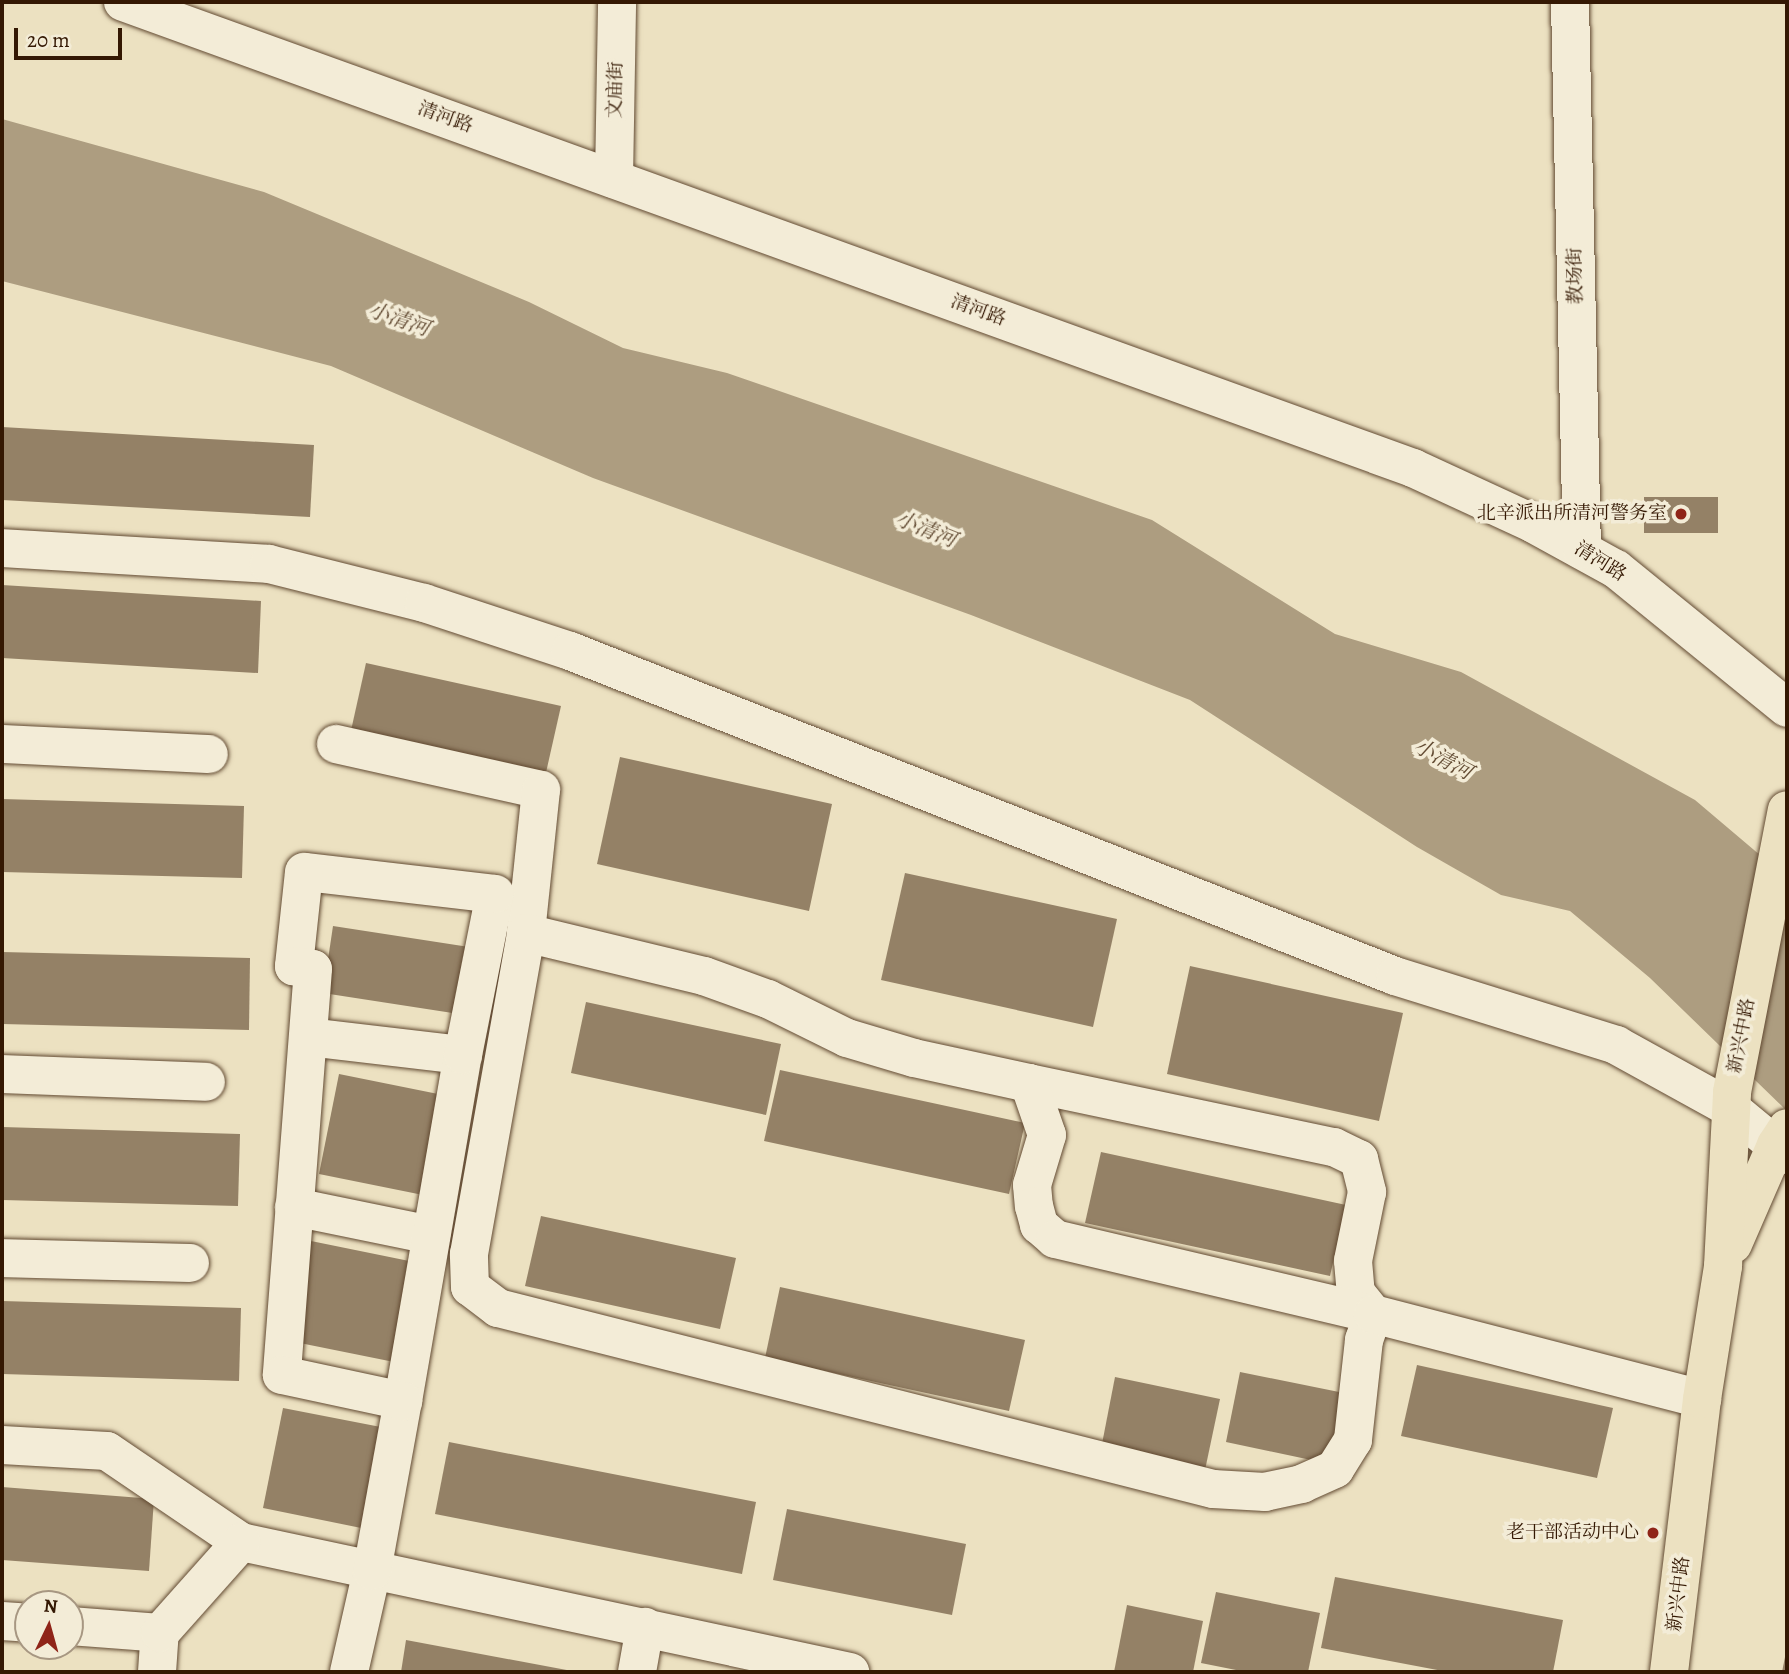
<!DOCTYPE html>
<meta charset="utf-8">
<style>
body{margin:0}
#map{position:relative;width:1789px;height:1674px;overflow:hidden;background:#ece1c1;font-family:Alegreya,"Noto Serif SC",serif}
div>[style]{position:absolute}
.water>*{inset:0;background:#ad9d80}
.building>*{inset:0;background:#948166}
.roads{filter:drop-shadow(0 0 2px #624a32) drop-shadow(0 0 2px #624a32)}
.minor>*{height:38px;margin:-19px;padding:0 19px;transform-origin:19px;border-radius:19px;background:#f3ecd7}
.major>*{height:38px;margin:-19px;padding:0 19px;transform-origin:19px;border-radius:19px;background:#ece1c1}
.dots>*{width:19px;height:19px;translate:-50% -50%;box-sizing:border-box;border:4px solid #f3ecd7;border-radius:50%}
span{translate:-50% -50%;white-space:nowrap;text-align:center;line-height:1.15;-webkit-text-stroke:7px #f3ecd7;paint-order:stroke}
.street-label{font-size:19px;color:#341803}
.poi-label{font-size:19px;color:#341803}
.right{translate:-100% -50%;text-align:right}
.water-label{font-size:21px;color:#644d35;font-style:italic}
.frame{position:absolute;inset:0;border:4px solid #341803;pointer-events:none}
.north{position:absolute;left:14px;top:1590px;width:70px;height:70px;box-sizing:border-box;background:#f3ecd7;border:2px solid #a79782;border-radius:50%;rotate:5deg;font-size:19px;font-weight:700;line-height:28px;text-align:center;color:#341803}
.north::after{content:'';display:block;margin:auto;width:24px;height:32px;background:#8f2418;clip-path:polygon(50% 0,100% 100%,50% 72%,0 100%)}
.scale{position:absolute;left:14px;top:28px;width:108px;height:32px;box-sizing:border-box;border:4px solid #341803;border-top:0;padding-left:9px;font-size:21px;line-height:24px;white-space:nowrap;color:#341803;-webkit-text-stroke:5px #f3ecd7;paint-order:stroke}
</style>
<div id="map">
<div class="water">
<div style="clip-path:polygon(2px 119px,264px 192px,529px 302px,623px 348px,727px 373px,1152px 520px,1335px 634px,1461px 672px,1695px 800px,1787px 878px,1787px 1111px,1650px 978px,1570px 911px,1501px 895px,1417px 847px,1190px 700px,971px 615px,593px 478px,331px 366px,2px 281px)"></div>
</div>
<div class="building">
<div style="clip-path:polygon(2px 427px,314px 445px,310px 517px,2px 500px)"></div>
<div style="clip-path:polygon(1644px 497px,1718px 497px,1718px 533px,1644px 533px)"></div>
<div style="clip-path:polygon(2px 585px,261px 601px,258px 673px,2px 658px)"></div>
<div style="clip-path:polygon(366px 663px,561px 706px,545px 777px,350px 735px)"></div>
<div style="clip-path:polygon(620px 757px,832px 804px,809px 911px,597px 864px)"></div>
<div style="clip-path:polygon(2px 799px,244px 806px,242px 878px,2px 872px)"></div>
<div style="clip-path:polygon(905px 873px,1117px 919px,1093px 1027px,881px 980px)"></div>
<div style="clip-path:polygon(333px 926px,469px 947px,459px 1014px,323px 993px)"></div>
<div style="clip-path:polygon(2px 952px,250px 958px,249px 1030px,2px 1024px)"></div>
<div style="clip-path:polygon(1190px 966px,1403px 1013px,1379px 1121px,1167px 1074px)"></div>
<div style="clip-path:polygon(586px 1002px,781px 1044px,766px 1115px,571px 1073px)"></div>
<div style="clip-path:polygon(780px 1070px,1025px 1123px,1009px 1194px,764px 1141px)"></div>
<div style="clip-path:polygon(339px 1074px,448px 1096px,428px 1196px,319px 1174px)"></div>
<div style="clip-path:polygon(2px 1127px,240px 1134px,238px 1206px,2px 1200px)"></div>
<div style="clip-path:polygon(1101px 1152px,1346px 1205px,1330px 1276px,1085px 1223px)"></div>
<div style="clip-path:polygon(541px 1216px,736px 1258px,720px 1329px,525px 1286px)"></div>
<div style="clip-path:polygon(311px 1241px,419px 1263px,399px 1363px,290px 1341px)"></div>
<div style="clip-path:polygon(780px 1287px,1025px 1340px,1009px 1411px,765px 1358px)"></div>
<div style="clip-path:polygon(2px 1301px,241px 1308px,239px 1381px,2px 1374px)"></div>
<div style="clip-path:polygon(1417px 1365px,1613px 1408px,1597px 1478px,1401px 1436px)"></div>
<div style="clip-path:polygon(1240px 1372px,1344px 1393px,1330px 1464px,1226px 1442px)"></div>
<div style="clip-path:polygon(1115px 1377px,1220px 1399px,1205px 1470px,1101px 1449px)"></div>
<div style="clip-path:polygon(283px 1408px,391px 1429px,371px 1530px,263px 1508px)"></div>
<div style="clip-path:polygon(449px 1442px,756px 1502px,742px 1574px,435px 1514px)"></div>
<div style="clip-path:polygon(2px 1487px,154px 1499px,149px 1571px,2px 1560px)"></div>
<div style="clip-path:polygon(787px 1509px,966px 1544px,952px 1615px,773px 1580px)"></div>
<div style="clip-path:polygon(1335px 1577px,1563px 1620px,1553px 1672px,1448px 1672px,1321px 1648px)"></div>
<div style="clip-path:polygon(1216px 1592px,1320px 1613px,1308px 1672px,1246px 1672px,1201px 1663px)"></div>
<div style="clip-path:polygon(1127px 1605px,1203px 1621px,1193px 1672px,1114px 1672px)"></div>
<div style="clip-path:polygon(406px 1640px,572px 1671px,572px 1672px,401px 1672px)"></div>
<div style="clip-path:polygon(1786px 1652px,1787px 1672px,1782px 1672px)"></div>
</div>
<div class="roads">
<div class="minor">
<div style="left:123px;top:2px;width:1372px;rotate:19.86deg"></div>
<div style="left:1413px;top:468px;width:133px;rotate:24.8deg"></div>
<div style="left:1534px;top:524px;width:94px;rotate:28.8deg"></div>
<div style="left:1616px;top:569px;width:220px;rotate:39.1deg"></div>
<div style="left:1570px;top:2px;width:548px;rotate:88.75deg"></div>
<div style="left:614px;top:179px;width:177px;rotate:-89deg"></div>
<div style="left:2px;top:548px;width:267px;rotate:3.4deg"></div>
<div style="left:269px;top:564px;width:160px;rotate:14.1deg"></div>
<div style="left:424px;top:603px;width:154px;rotate:18.2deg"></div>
<div style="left:570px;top:651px;width:887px;rotate:21.5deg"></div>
<div style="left:1395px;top:976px;width:232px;rotate:17.3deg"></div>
<div style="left:1616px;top:1045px;width:130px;rotate:28.9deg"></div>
<div style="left:1730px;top:1108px;width:74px;rotate:39.5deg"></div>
<div style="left:2px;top:744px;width:207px;rotate:2.8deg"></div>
<div style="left:336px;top:744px;width:210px;rotate:12.6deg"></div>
<div style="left:541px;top:790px;width:144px;rotate:96deg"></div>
<div style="left:309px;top:1037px;width:155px;rotate:6.7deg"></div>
<div style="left:2px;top:1074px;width:204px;rotate:2.2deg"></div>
<div style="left:1029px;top:1083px;width:312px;rotate:11.9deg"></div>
<div style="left:1334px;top:1147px;width:28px;rotate:26deg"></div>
<div style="left:1359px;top:1159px;width:34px;rotate:76deg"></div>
<div style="left:1367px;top:1192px;width:70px;rotate:101.5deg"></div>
<div style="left:1353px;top:1261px;width:32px;rotate:85deg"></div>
<div style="left:1356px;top:1293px;width:27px;rotate:51deg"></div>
<div style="left:1373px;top:1314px;width:28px;rotate:109deg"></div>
<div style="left:1364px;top:1340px;width:101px;rotate:96.3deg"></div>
<div style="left:1353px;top:1440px;width:34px;rotate:122deg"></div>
<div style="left:1335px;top:1469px;width:36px;rotate:156deg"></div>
<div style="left:1302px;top:1484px;width:38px;rotate:168deg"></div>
<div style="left:1265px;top:1492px;width:52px;rotate:-176.7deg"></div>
<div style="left:1213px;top:1489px;width:738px;rotate:-165.79deg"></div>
<div style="left:498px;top:1308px;width:35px;rotate:-143deg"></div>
<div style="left:470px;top:1287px;width:33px;rotate:-92deg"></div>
<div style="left:469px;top:1254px;width:326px;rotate:-79.9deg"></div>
<div style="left:526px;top:933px;width:183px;rotate:13.6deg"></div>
<div style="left:704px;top:976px;width:68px;rotate:19.8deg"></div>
<div style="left:768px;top:999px;width:88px;rotate:26.3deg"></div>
<div style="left:847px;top:1038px;width:70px;rotate:16.6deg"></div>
<div style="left:914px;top:1058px;width:118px;rotate:12.3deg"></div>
<div style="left:1029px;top:1083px;width:55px;rotate:70.9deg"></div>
<div style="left:1047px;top:1135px;width:52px;rotate:106.7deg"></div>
<div style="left:1032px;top:1185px;width:21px;rotate:85deg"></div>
<div style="left:1034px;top:1206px;width:20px;rotate:75deg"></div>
<div style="left:1039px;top:1225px;width:21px;rotate:41deg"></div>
<div style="left:1055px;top:1239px;width:327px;rotate:13.3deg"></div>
<div style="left:1373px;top:1314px;width:340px;rotate:14.5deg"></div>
<div style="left:294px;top:1207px;width:140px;rotate:11.6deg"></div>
<div style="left:2px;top:1258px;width:188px;rotate:1.5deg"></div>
<div style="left:2px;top:1445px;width:105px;rotate:3.3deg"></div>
<div style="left:107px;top:1451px;width:162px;rotate:34.2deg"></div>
<div style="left:241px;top:1542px;width:623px;rotate:12.05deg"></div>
<div style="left:2px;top:1621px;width:26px;rotate:4deg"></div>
<div style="left:70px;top:1626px;width:90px;rotate:4.4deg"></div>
<div style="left:157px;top:1672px;width:39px;rotate:-86deg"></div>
<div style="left:160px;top:1633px;width:122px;rotate:-48.3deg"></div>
<div style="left:349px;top:1672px;width:104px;rotate:-77.2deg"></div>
<div style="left:372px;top:1571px;width:173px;rotate:-79.7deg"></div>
<div style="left:403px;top:1401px;width:351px;rotate:-80.2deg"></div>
<div style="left:463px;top:1055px;width:164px;rotate:-78.8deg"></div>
<div style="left:495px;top:894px;width:192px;rotate:-173.4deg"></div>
<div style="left:304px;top:872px;width:95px;rotate:96.1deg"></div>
<div style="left:294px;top:966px;width:19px;rotate:9deg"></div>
<div style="left:313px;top:969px;width:407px;rotate:94.4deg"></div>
<div style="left:282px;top:1375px;width:124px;rotate:12.1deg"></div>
<div style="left:637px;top:1672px;width:46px;rotate:-79.9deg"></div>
</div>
<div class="major">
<div style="left:1733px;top:1244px;width:108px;rotate:-66.5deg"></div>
<div style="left:1776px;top:1145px;width:20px;rotate:-57deg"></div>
<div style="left:1669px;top:1672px;width:275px;rotate:-83.1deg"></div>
<div style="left:1702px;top:1399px;width:135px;rotate:-81deg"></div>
<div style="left:1723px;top:1266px;width:174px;rotate:-87deg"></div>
<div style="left:1732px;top:1092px;width:287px;rotate:-79deg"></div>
</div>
</div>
<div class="dots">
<div style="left:1681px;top:514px;background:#8f2418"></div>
<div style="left:1653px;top:1533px;background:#8f2418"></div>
</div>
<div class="street-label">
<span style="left:616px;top:90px;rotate:-88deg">文庙街</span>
<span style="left:445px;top:118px;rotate:20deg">清河路</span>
<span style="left:1576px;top:276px;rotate:-91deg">教场街</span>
<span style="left:978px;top:311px;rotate:20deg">清河路</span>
<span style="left:1600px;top:562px;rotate:32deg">清河路</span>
<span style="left:1742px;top:1036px;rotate:-79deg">新兴中路</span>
<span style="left:1679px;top:1594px;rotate:-83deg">新兴中路</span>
</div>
<div class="poi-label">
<span class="right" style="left:1667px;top:514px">北辛派出所清河警务室</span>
<span class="right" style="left:1639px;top:1533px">老干部活动中心</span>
</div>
<div class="water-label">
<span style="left:399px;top:319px;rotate:19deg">小清河</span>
<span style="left:926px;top:529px;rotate:22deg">小清河</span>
<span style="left:1443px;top:759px;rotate:28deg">小清河</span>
</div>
<div class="frame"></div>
<div class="north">N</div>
<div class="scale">20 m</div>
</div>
